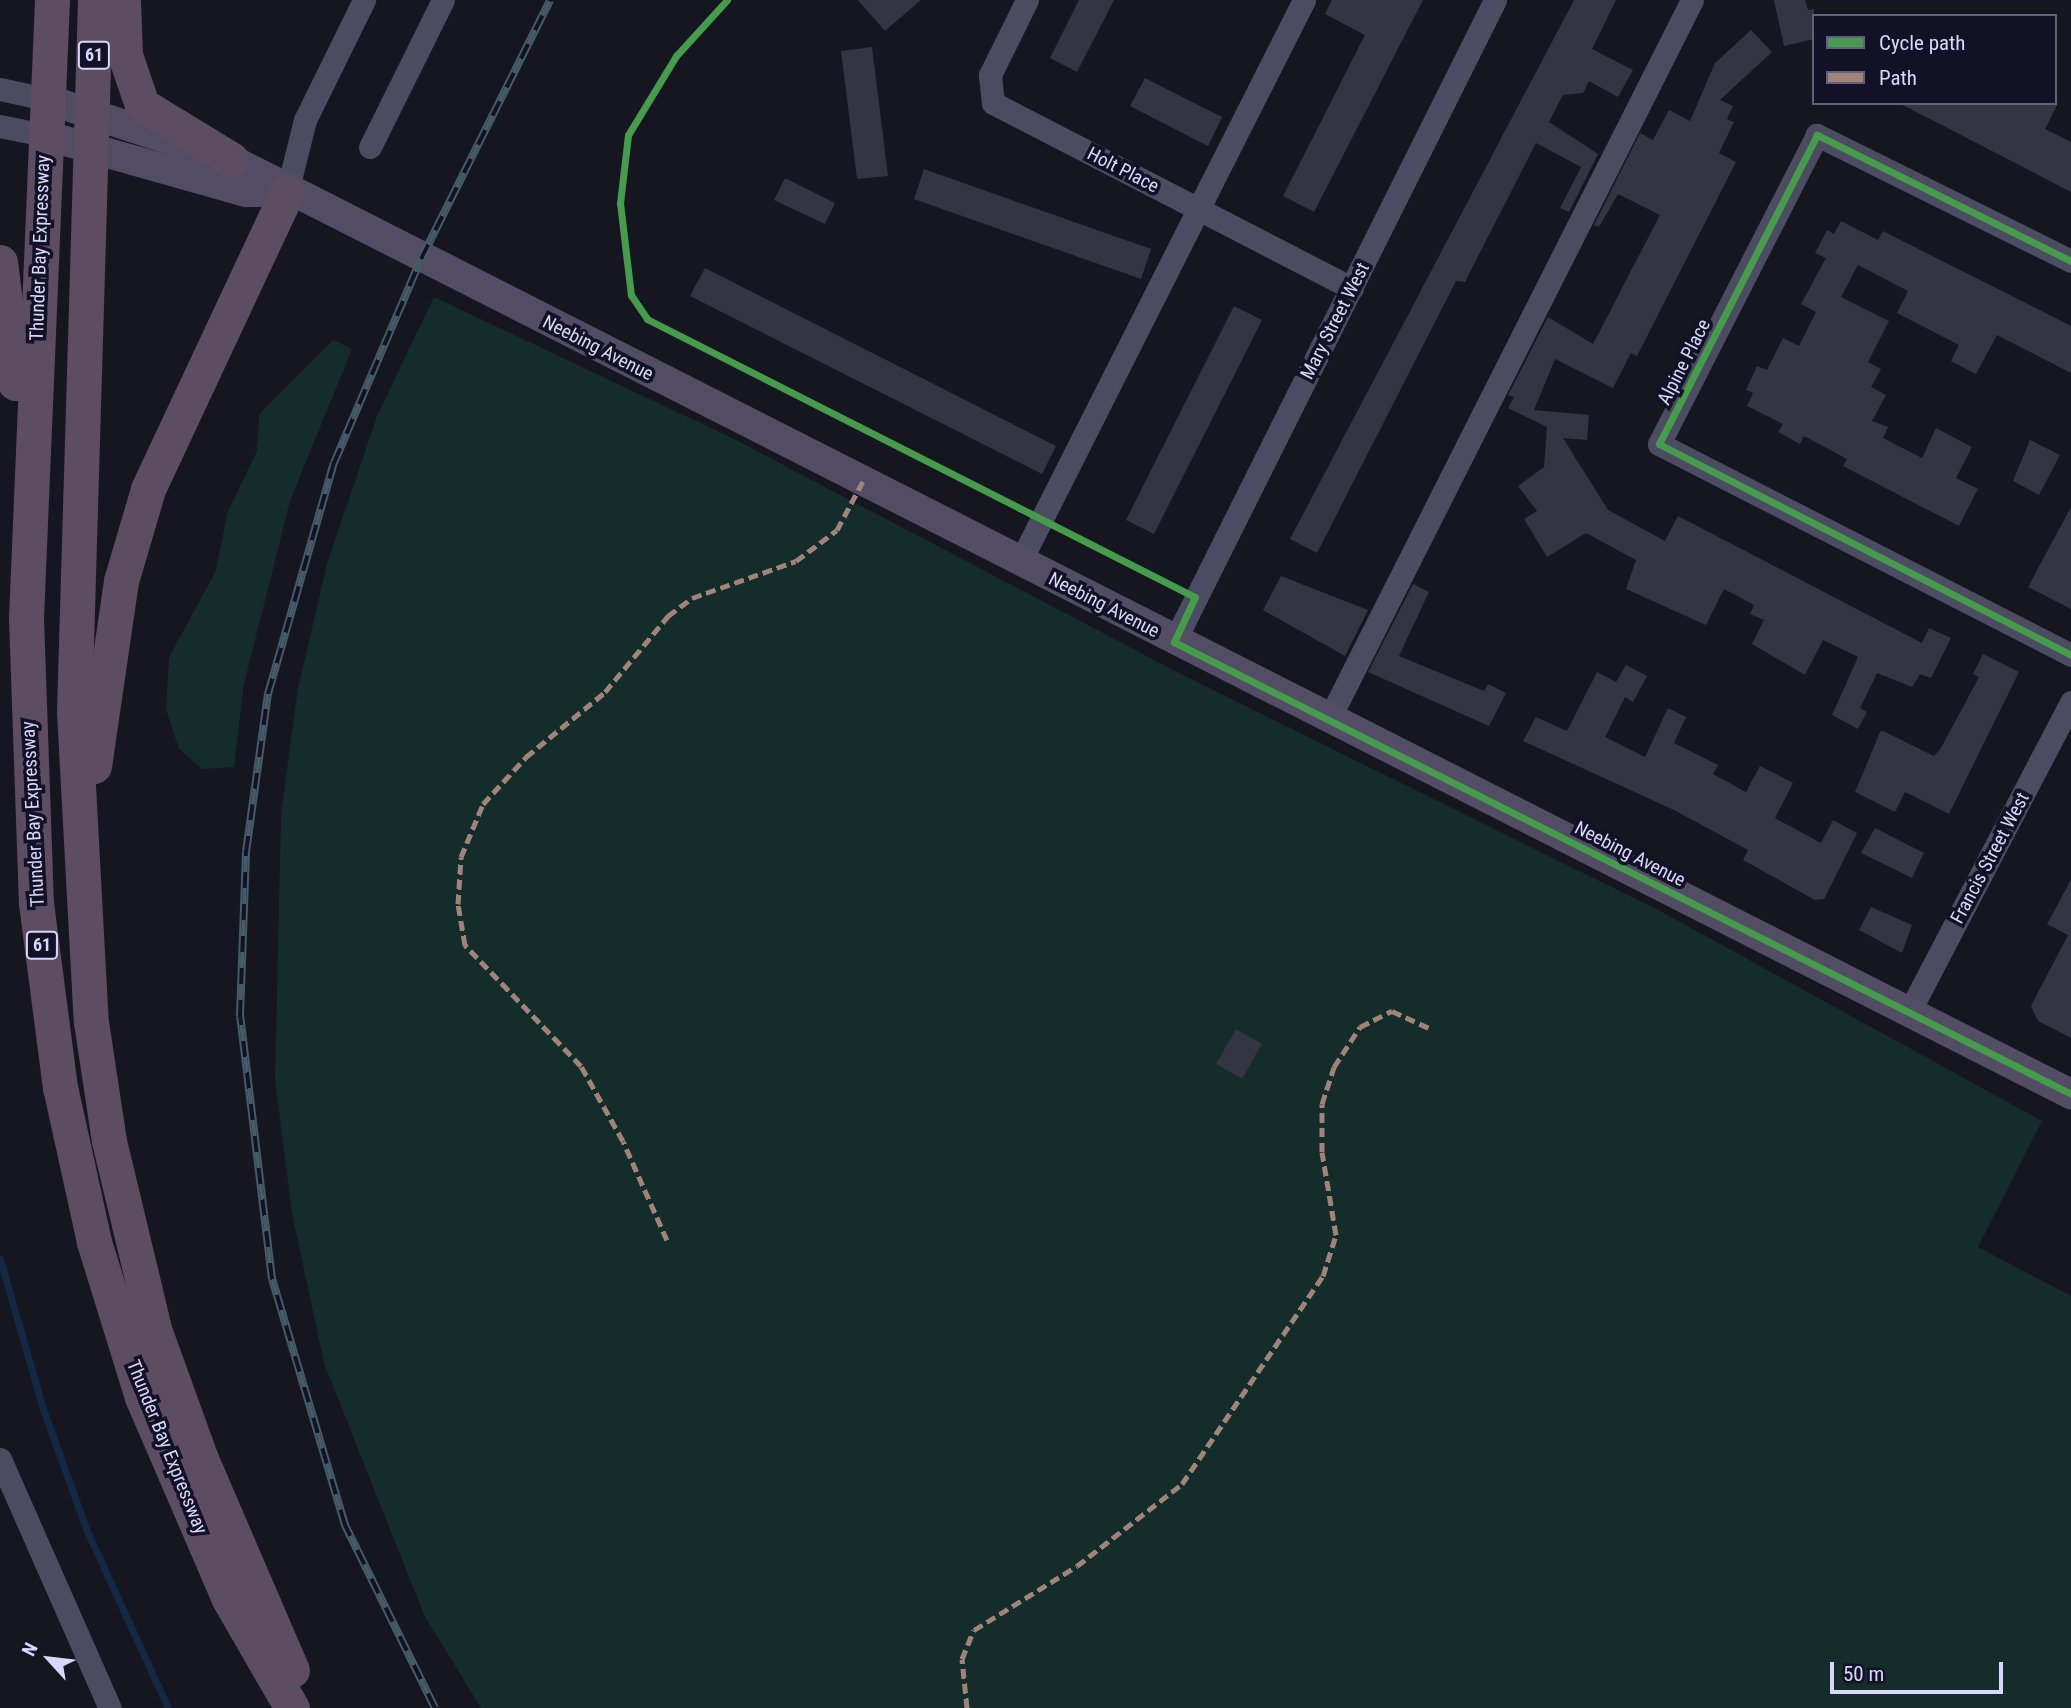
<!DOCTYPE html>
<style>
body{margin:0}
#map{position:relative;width:2071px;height:1708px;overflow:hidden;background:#161620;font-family:"Roboto Condensed",sans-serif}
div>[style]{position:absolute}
.green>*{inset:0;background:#142c2a}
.stream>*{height:7px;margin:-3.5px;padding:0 3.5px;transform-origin:3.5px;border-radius:3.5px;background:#122844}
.building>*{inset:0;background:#343442}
.minor>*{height:23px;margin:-11.5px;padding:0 11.5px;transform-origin:11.5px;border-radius:11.5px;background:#4b4c61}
.major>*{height:30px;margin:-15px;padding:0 15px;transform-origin:15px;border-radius:15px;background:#524d65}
.highway>*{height:35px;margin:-17.5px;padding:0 17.5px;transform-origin:17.5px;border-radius:17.5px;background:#5c4d62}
.rail>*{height:8px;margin-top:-4px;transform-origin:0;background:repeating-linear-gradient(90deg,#131125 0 16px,#455b67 0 32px);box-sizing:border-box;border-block:2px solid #455b67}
.quiet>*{height:5px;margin-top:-2.5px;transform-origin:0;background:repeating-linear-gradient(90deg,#a18479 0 10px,transparent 0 15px)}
.cycleway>*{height:7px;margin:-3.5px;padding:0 3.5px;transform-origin:3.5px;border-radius:3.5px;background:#469c4c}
span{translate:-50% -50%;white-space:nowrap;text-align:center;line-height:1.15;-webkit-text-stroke:7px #131125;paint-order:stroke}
.shield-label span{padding:2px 5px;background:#131125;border:2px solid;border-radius:5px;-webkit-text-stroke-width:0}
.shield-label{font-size:18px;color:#d9d8fc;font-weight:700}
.street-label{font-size:19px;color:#d9d8fc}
.legend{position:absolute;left:1812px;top:14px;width:245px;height:91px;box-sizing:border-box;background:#131125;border:2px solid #62617b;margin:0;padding:9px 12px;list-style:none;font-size:21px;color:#d9d8fc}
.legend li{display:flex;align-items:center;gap:14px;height:35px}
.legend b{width:35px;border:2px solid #62617b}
.north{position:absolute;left:14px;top:1624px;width:70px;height:70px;-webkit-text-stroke:5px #131125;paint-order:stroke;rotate:297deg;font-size:19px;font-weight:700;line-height:28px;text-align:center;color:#d9d8fc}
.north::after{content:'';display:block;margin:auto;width:24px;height:32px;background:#d9d8fc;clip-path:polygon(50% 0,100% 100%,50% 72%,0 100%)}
.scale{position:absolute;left:1830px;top:1662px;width:173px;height:32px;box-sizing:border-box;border:4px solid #d9d8fc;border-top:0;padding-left:9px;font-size:21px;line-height:24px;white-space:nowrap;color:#d9d8fc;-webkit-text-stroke:5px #131125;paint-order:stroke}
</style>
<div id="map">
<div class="green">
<div style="clip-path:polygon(434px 297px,734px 439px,1179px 673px,1662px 912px,2042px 1121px,1978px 1247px,2071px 1296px,2071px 1708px,481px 1708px,424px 1615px,324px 1363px,292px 1213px,275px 1081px,281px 814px,298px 688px,327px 564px,377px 416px)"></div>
<div style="clip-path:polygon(333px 340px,352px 349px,290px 501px,244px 684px,234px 767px,202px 769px,179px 749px,166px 709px,169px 657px,216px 571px,227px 514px,257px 451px,259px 414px)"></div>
</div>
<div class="stream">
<div style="left:0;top:1259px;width:156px;rotate:74deg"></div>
<div style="left:43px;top:1409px;width:130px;rotate:70.2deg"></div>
<div style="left:87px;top:1531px;width:195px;rotate:65.4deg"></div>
</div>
<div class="building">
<div style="clip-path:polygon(858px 0,921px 0,885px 31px)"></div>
<div style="clip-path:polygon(1079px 0,1114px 0,1077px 72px,1050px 58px)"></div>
<div style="clip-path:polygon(1332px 0,1423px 0,1314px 212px,1283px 196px,1365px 35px,1325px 14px)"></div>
<div style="clip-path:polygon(1574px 0,1616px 0,1592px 49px,1633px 70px,1618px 97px,1589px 81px,1583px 93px,1563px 95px,1549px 122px,1598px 154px,1569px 212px,1560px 208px,1581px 167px,1536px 143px,1465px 282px,1456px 281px,1317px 553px,1290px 539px)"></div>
<div style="clip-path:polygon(1774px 0,1805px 0,1808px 10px,1814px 9px,1814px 39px,1784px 46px)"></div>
<div style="clip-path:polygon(1751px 30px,1772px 52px,1720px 100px,1733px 106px,1727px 119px,1734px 122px,1719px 153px,1736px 162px,1637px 356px,1631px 353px,1613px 388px,1555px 359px,1534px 410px,1589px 415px,1587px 440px,1563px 438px,1608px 510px,1665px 541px,1678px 516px,1922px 643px,1929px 628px,1951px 638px,1931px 678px,1920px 674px,1912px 687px,1877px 673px,1860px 708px,1867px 712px,1858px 729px,1832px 715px,1858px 657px,1823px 640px,1805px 675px,1752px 644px,1764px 620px,1750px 614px,1754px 605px,1724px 589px,1706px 625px,1626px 589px,1636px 560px,1586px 533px,1547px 557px,1524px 519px,1537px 511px,1518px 486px,1544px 467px,1547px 427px,1508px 408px,1514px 397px,1508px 395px,1548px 317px,1593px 344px,1660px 215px,1618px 194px,1599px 227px,1594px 225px,1640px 133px,1653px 140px,1669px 110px,1690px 121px,1715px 63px)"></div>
<div style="clip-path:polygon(872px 47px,888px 176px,857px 179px,841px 51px)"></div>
<div style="clip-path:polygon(1145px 78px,1222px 117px,1208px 146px,1130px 106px)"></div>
<div style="clip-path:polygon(1899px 103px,2058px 103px,2045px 129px,2071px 142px,2071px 192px)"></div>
<div style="clip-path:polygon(924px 169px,1151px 249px,1141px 279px,914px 199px)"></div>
<div style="clip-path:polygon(785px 178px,835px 203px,825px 224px,774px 200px)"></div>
<div style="clip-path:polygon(1841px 221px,1878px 240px,1883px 231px,2071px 326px,2071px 373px,1997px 335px,1976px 374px,1951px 361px,1959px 345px,1897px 313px,1908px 291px,1858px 265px,1841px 297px,1889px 321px,1868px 362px,1881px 369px,1871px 387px,1886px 395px,1872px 421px,1888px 427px,1883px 438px,1922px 458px,1936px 428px,1972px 447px,1956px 478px,1978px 489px,1959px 526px,1843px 466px,1847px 459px,1804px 436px,1800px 444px,1778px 432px,1783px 424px,1747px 406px,1753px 393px,1746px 390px,1757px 366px,1767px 370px,1783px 338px,1799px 346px,1816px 312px,1801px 304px,1826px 258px,1815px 253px,1827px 230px,1834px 234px)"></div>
<div style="clip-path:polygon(705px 268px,1056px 446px,1042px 474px,690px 296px)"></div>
<div style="clip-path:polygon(1234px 306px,1262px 320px,1154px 534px,1126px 520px)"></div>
<div style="clip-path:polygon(2030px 440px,2060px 455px,2039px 495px,2013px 481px)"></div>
<div style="clip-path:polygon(2071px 507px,2071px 609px,2028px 587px)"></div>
<div style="clip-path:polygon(1281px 576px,1368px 610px,1345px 656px,1263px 610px)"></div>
<div style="clip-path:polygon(1413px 584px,1429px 592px,1399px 656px,1484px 691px,1488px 684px,1506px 693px,1489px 726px,1368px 672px)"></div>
<div style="clip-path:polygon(1983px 654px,2019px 672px,1949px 814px,1905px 792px,1895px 812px,1855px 792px,1881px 730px,1934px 756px,1941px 748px,1979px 677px,1973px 674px)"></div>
<div style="clip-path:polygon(1626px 665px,1647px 676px,1633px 702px,1625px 697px,1605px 737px,1645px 757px,1668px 708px,1686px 717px,1674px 743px,1718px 765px,1713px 774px,1746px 792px,1760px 766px,1793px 783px,1775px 818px,1821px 843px,1833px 820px,1857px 833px,1824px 899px,1815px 900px,1743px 860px,1748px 850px,1674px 810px,1523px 741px,1536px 717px,1567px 731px,1597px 672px,1616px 682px)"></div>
<div style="clip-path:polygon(1875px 828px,1924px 853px,1912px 878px,1861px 853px)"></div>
<div style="clip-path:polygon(2071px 880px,2071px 1038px,2038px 1021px,2031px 1006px,2068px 935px,2047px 924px)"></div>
<div style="clip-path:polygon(1871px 907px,1912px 925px,1902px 953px,1859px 930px)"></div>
<div style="clip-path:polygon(1236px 1029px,1262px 1044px,1242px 1079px,1216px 1064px)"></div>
</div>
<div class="minor">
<div style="left:1027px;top:0;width:84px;rotate:116.3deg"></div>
<div style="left:990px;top:75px;width:28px;rotate:84deg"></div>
<div style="left:993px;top:103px;width:404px;rotate:27.3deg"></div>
<div style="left:0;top:89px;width:47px;rotate:12.3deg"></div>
<div style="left:0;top:126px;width:45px;rotate:11.6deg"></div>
<div style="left:370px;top:147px;width:164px;rotate:-63.6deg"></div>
<div style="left:287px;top:192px;width:74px;rotate:-76deg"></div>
<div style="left:305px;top:120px;width:134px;rotate:-63.8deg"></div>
<div style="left:2071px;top:261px;width:284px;rotate:-153.6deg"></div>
<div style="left:1817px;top:135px;width:347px;rotate:117.1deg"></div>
<div style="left:1659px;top:444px;width:463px;rotate:27.1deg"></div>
<div style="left:1020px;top:562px;width:630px;rotate:-63.19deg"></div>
<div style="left:1174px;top:642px;width:718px;rotate:-63.43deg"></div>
<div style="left:1329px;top:719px;width:805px;rotate:-63.21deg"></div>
<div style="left:1908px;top:1014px;width:352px;rotate:-62.4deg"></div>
<div style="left:0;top:1459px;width:272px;rotate:66.2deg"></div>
</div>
<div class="major">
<div style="left:46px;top:99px;width:196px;rotate:18.2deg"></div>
<div style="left:232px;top:160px;width:2063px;rotate:26.93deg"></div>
<div style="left:44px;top:135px;width:210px;rotate:15.8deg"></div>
<div style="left:246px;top:192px;width:40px"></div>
</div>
<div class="highway">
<div style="left:52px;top:0;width:619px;rotate:92.41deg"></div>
<div style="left:26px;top:618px;width:285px;rotate:88deg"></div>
<div style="left:36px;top:903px;width:186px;rotate:82.6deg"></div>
<div style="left:60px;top:1087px;width:159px;rotate:77.6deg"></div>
<div style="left:94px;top:1242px;width:162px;rotate:72.8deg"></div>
<div style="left:142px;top:1397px;width:220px;rotate:66.7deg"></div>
<div style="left:229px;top:1599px;width:126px;rotate:60deg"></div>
<div style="left:95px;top:0;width:712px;rotate:91.69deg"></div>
<div style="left:74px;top:712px;width:310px;rotate:86.9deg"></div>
<div style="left:91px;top:1022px;width:120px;rotate:81.4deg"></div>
<div style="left:109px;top:1141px;width:196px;rotate:76.5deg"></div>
<div style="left:155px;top:1332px;width:135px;rotate:70.1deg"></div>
<div style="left:201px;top:1459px;width:230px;rotate:66.7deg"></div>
<div style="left:123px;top:0;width:55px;rotate:87.9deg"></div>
<div style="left:125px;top:55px;width:53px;rotate:71.2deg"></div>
<div style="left:142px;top:105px;width:105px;rotate:31.4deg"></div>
<div style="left:0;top:262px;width:122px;rotate:82.9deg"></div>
<div style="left:94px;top:766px;width:187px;rotate:-81.7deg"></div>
<div style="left:121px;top:581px;width:96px;rotate:-73.6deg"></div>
<div style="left:148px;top:489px;width:328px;rotate:-64.9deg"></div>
</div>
<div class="rail">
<div style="left:435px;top:1708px;width:204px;rotate:-116.2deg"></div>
<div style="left:345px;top:1525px;width:257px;rotate:-106.5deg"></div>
<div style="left:272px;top:1279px;width:265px;rotate:-96.9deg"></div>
<div style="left:240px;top:1016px;width:164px;rotate:-87.9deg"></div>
<div style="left:246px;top:852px;width:160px;rotate:-82.1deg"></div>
<div style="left:268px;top:694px;width:240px;rotate:-74.1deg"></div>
<div style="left:334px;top:463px;width:222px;rotate:-66.9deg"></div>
<div style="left:421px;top:259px;width:289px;rotate:-63.5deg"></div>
</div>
<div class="quiet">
<div style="left:667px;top:1240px;width:108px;rotate:-114deg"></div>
<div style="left:623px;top:1141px;width:86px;rotate:-119.2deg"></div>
<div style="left:581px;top:1066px;width:168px;rotate:-133.8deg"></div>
<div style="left:465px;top:945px;width:42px;rotate:-99.7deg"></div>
<div style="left:458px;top:904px;width:47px;rotate:-86.3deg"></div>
<div style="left:461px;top:857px;width:57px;rotate:-67.5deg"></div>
<div style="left:483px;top:804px;width:64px;rotate:-47.5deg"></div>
<div style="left:526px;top:757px;width:102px;rotate:-39.4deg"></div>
<div style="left:605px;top:692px;width:99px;rotate:-50.3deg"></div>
<div style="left:668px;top:616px;width:30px;rotate:-37deg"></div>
<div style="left:692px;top:598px;width:110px;rotate:-19.6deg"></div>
<div style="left:796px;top:561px;width:51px;rotate:-37.1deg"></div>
<div style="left:837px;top:530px;width:55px;rotate:-62deg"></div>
<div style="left:967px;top:1708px;width:49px;rotate:-95.8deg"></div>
<div style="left:962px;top:1659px;width:31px;rotate:-68deg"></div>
<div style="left:974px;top:1630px;width:121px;rotate:-31.9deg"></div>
<div style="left:1077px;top:1566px;width:133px;rotate:-38deg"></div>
<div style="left:1182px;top:1484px;width:251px;rotate:-55.9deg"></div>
<div style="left:1323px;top:1276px;width:43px;rotate:-72.4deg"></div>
<div style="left:1336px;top:1235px;width:84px;rotate:-99.6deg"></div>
<div style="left:1322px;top:1152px;width:48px;rotate:-90deg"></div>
<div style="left:1322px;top:1104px;width:39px;rotate:-72deg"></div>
<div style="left:1334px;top:1067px;width:48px;rotate:-57deg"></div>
<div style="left:1360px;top:1027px;width:36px;rotate:-27deg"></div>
<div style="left:1392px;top:1011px;width:41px;rotate:24.7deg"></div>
</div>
<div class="cycleway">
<div style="left:727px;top:0;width:76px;rotate:132.3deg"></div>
<div style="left:676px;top:56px;width:92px;rotate:121.3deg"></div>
<div style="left:628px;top:135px;width:68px;rotate:96.7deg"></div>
<div style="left:620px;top:203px;width:93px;rotate:83.2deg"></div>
<div style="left:631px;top:295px;width:29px;rotate:56deg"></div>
<div style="left:647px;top:319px;width:614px;rotate:26.9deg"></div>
<div style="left:1195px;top:597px;width:50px;rotate:115deg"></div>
<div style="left:1174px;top:642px;width:1004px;rotate:26.74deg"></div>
<div style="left:2071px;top:261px;width:284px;rotate:-153.6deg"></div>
<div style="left:1817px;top:135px;width:347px;rotate:117.1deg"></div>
<div style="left:1659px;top:444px;width:463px;rotate:27.1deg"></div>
</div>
<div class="shield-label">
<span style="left:94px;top:55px">61</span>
<span style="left:42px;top:945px">61</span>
</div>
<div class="street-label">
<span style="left:1123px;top:170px;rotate:27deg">Holt Place</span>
<span style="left:40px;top:248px;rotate:-88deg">Thunder Bay Expressway</span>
<span style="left:1335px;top:321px;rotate:-63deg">Mary Street West</span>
<span style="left:598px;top:348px;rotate:27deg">Neebing Avenue</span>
<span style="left:1684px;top:362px;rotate:-63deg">Alpine Place</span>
<span style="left:1104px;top:605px;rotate:27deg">Neebing Avenue</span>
<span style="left:33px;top:814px;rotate:-93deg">Thunder Bay Expressway</span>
<span style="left:1630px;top:854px;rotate:27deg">Neebing Avenue</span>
<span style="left:1990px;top:858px;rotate:-62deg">Francis Street West</span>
<span style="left:167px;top:1447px;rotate:68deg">Thunder Bay Expressway</span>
</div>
<ul class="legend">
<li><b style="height:9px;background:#469c4c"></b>Cycle path</li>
<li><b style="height:9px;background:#a18479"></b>Path</li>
</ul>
<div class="north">N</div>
<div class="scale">50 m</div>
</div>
